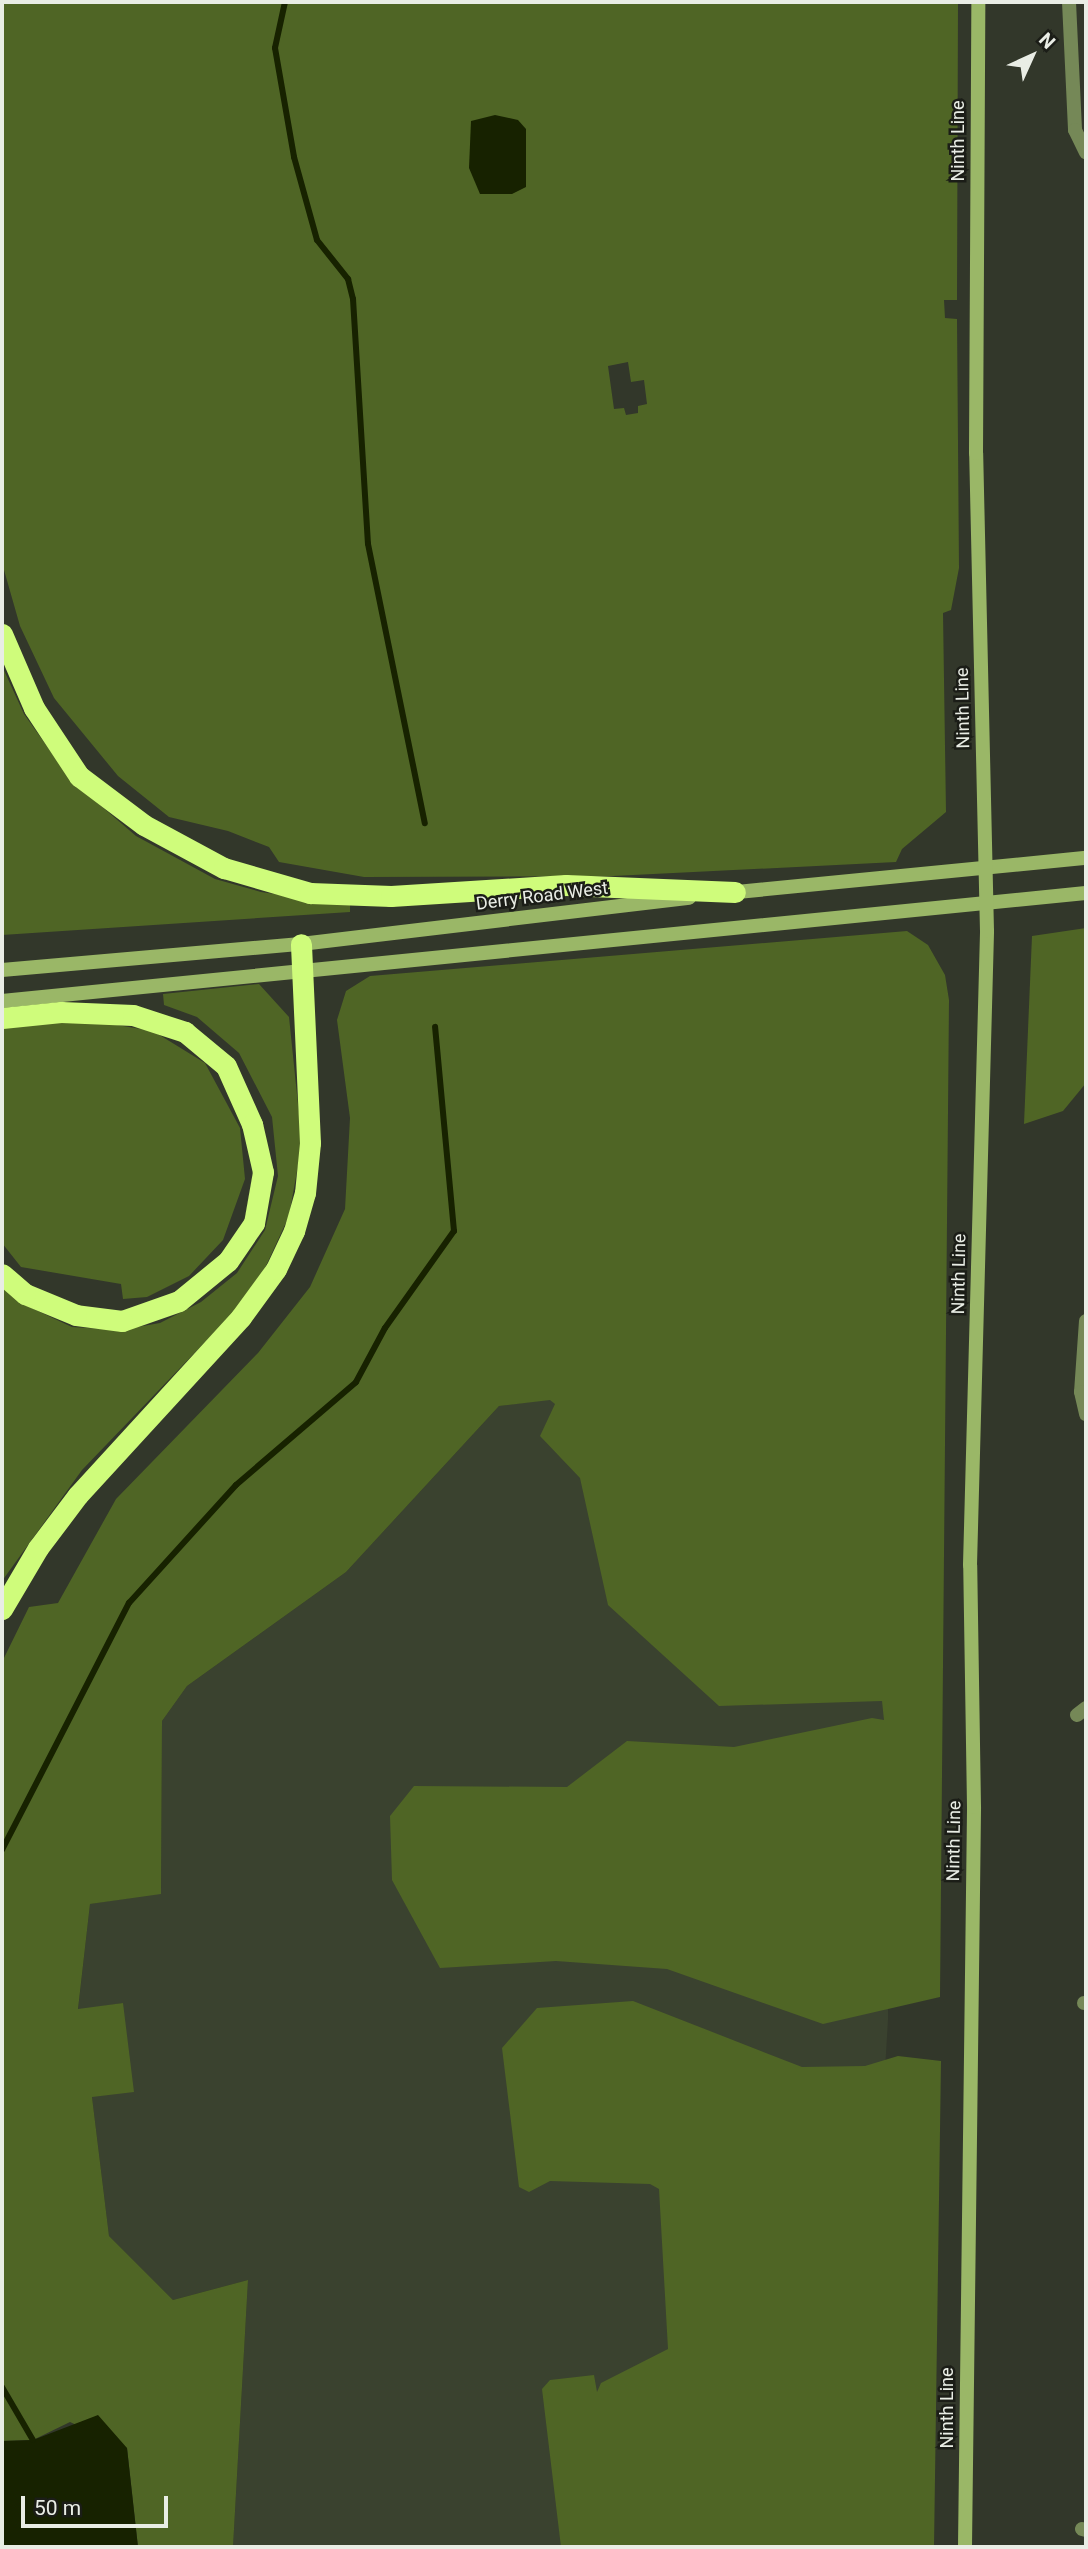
<!DOCTYPE html>
<style>
body{margin:0}
#map{position:relative;width:1088px;height:2549px;overflow:hidden;background:#32372a;font-family:Roboto,sans-serif}
div>[style]{position:absolute}
.built>*{inset:0;background:#3a422f}
.green>*{inset:0;background:#4f6525}
.water>*{inset:0;background:#172200}
.stream>*{height:6px;margin:-3px;padding:0 3px;transform-origin:3px;border-radius:3px;background:#172200}
.street>*{height:14px;margin:-7px;padding:0 7px;transform-origin:7px;border-radius:7px;background:#758857}
.secondary>*{height:14px;margin:-7px;padding:0 7px;transform-origin:7px;border-radius:7px;background:#9ab767}
.highway>*{height:21px;margin:-10.5px;padding:0 10.5px;transform-origin:10.5px;border-radius:10.5px;background:#cffc7b}
span{translate:-50% -50%;white-space:nowrap;text-align:center;line-height:1.15;-webkit-text-stroke:5px #1b1d17;paint-order:stroke}
.street-label{font-size:18px;color:#e9ede5}
.frame{position:absolute;inset:0;border:4px solid #e9ede5;pointer-events:none}
.north{position:absolute;left:997px;top:21px;width:70px;height:70px;-webkit-text-stroke:5px #1b1d17;paint-order:stroke;rotate:45deg;font-size:19px;font-weight:700;line-height:28px;text-align:center;color:#e9ede5}
.north::after{content:'';display:block;margin:auto;width:24px;height:32px;background:#e9ede5;clip-path:polygon(50% 0,100% 100%,50% 72%,0 100%)}
.scale{position:absolute;left:21px;top:2496px;width:147px;height:32px;box-sizing:border-box;border:4px solid #e9ede5;border-top:0;padding-left:9px;font-size:21px;line-height:24px;white-space:nowrap;color:#e9ede5;-webkit-text-stroke:5px #1b1d17;paint-order:stroke}
</style>
<div id="map">
<div class="built">
<div style="clip-path:polygon(892px 1354px,888px 2020px,874px 2254px,879px 2547px,233px 2547px,248px 2280px,173px 2300px,109px 2236px,92px 2097px,123px 2003px,78px 2010px,90px 1904px,161px 1893px,162px 1721px,187px 1686px,346px 1572px,499px 1406px)"></div>
</div>
<div class="green">
<div style="clip-path:polygon(evenodd,2px 2px,958px 2px,957px 300px,944px 300px,945px 318px,957px 319px,959px 568px,951px 610px,943px 613px,946px 812px,902px 849px,896px 862px,613px 876px,364px 877px,279px 862px,269px 847px,228px 831px,169px 817px,118px 776px,54px 698px,20px 626px,2px 563px,2px 2px,628px 362px,631px 382px,644px 380px,647px 404px,638px 406px,638px 413px,626px 415px,624px 408px,614px 409px,608px 366px,628px 362px)"></div>
<div style="clip-path:polygon(2px 666px,24px 714px,71px 780px,136px 836px,215px 879px,261px 892px,350px 905px,350px 912px,2px 935px)"></div>
<div style="clip-path:polygon(1086px 928px,1086px 1083px,1063px 1111px,1024px 1124px,1032px 936px)"></div>
<div style="clip-path:polygon(907px 931px,928px 945px,945px 975px,949px 1000px,940px 1997px,823px 2024px,667px 1969px,556px 1961px,440px 1968px,392px 1880px,390px 1816px,414px 1786px,567px 1787px,627px 1741px,734px 1747px,872px 1718px,884px 1720px,882px 1701px,719px 1706px,608px 1605px,580px 1478px,540px 1436px,555px 1404px,550px 1400px,499px 1406px,346px 1572px,187px 1686px,162px 1721px,161px 1894px,90px 1904px,78px 2009px,123px 2003px,134px 2092px,92px 2097px,109px 2236px,173px 2300px,248px 2280px,233px 2547px,138px 2547px,127px 2448px,70px 2422px,33px 2440px,2px 2441px,2px 1662px,29px 1607px,58px 1603px,116px 1499px,258px 1353px,310px 1287px,345px 1209px,350px 1118px,337px 1020px,346px 991px,370px 976px)"></div>
<div style="clip-path:polygon(259px 984px,289px 1017px,302px 1143px,289px 1216px,265px 1268px,232px 1314px,82px 1470px,2px 1581px,2px 1286px,23px 1304px,72px 1327px,120px 1330px,160px 1323px,201px 1302px,237px 1273px,265px 1230px,278px 1176px,272px 1117px,239px 1053px,197px 1017px,164px 1005px,163px 994px)"></div>
<div style="clip-path:polygon(75px 1018px,153px 1031px,205px 1063px,240px 1128px,245px 1179px,223px 1240px,189px 1276px,147px 1297px,123px 1299px,121px 1284px,21px 1267px,2px 1243px,2px 1023px)"></div>
<div style="clip-path:polygon(633px 2001px,802px 2067px,865px 2066px,898px 2056px,941px 2061px,934px 2547px,561px 2547px,542px 2389px,550px 2380px,594px 2375px,597px 2392px,601px 2383px,668px 2349px,659px 2189px,650px 2184px,550px 2181px,529px 2192px,519px 2187px,502px 2048px,537px 2008px)"></div>
</div>
<div class="water">
<div style="clip-path:polygon(495px 115px,518px 120px,526px 129px,526px 187px,512px 194px,480px 194px,469px 168px,471px 121px)"></div>
<div style="clip-path:polygon(98px 2415px,127px 2448px,138px 2547px,2px 2547px,2px 2441px,33px 2440px)"></div>
</div>
<div class="stream">
<div style="left:285px;top:2px;width:47px;rotate:102.3deg"></div>
<div style="left:275px;top:48px;width:111px;rotate:80.1deg"></div>
<div style="left:294px;top:157px;width:86px;rotate:74.5deg"></div>
<div style="left:317px;top:240px;width:50px;rotate:51.5deg"></div>
<div style="left:348px;top:279px;width:21px;rotate:76deg"></div>
<div style="left:353px;top:299px;width:245px;rotate:86.5deg"></div>
<div style="left:368px;top:544px;width:285px;rotate:78.5deg"></div>
<div style="left:2px;top:1850px;width:278px;rotate:-62.8deg"></div>
<div style="left:129px;top:1603px;width:159px;rotate:-47.8deg"></div>
<div style="left:236px;top:1485px;width:158px;rotate:-40.6deg"></div>
<div style="left:356px;top:1382px;width:61px;rotate:-61.8deg"></div>
<div style="left:385px;top:1328px;width:119px;rotate:-54.6deg"></div>
<div style="left:454px;top:1231px;width:205px;rotate:-95.3deg"></div>
<div style="left:2px;top:2387px;width:61px;rotate:59.7deg"></div>
</div>
<div class="street">
<div style="left:1069px;top:2px;width:128px;rotate:87.3deg"></div>
<div style="left:1075px;top:130px;width:25px;rotate:64deg"></div>
<div style="left:1086px;top:1321px;width:71px;rotate:94deg"></div>
<div style="left:1081px;top:1392px;width:23px;rotate:77deg"></div>
<div style="left:1077px;top:1715px;width:11px;rotate:-38deg"></div>
<div style="left:1084px;top:2003px;width:2px"></div>
<div style="left:1082px;top:2529px;width:4px;rotate:14deg"></div>
</div>
<div class="secondary">
<div style="left:727px;top:893px;width:361px;rotate:-5.6deg"></div>
<div style="left:2px;top:970px;width:300px;rotate:-5deg"></div>
<div style="left:301px;top:944px;width:391px;rotate:-6.8deg"></div>
<div style="left:2px;top:1001px;width:1089px;rotate:-5.69deg"></div>
<div style="left:965px;top:2547px;width:740px;rotate:-89.3deg"></div>
<div style="left:974px;top:1807px;width:242px;rotate:-90.9deg"></div>
<div style="left:970px;top:1565px;width:634px;rotate:-88.46deg"></div>
<div style="left:987px;top:931px;width:478px;rotate:-91.3deg"></div>
<div style="left:976px;top:453px;width:451px;rotate:-89.7deg"></div>
</div>
<div class="highway">
<div style="left:2px;top:634px;width:81px;rotate:66.6deg"></div>
<div style="left:34px;top:708px;width:82px;rotate:56.5deg"></div>
<div style="left:79px;top:776px;width:81px;rotate:37deg"></div>
<div style="left:144px;top:825px;width:91px;rotate:28.3deg"></div>
<div style="left:224px;top:868px;width:90px;rotate:16.2deg"></div>
<div style="left:310px;top:893px;width:81px;rotate:2.1deg"></div>
<div style="left:391px;top:896px;width:175px;rotate:-3.6deg"></div>
<div style="left:566px;top:885px;width:169px;rotate:2.4deg"></div>
<div style="left:2px;top:1018px;width:59px;rotate:-5.8deg"></div>
<div style="left:61px;top:1012px;width:72px;rotate:2.4deg"></div>
<div style="left:133px;top:1015px;width:55px;rotate:18.1deg"></div>
<div style="left:185px;top:1032px;width:53px;rotate:39.7deg"></div>
<div style="left:226px;top:1066px;width:64px;rotate:65.9deg"></div>
<div style="left:252px;top:1124px;width:49px;rotate:77.1deg"></div>
<div style="left:263px;top:1172px;width:52px;rotate:100deg"></div>
<div style="left:254px;top:1223px;width:46px;rotate:124.4deg"></div>
<div style="left:228px;top:1261px;width:63px;rotate:140.8deg"></div>
<div style="left:179px;top:1301px;width:60px;rotate:160.7deg"></div>
<div style="left:122px;top:1321px;width:46px;rotate:-172.6deg"></div>
<div style="left:76px;top:1315px;width:55px;rotate:-157.6deg"></div>
<div style="left:25px;top:1294px;width:30px;rotate:-139deg"></div>
<div style="left:2px;top:1609px;width:71px;rotate:-59.5deg"></div>
<div style="left:38px;top:1548px;width:66px;rotate:-53deg"></div>
<div style="left:78px;top:1495px;width:241px;rotate:-47.5deg"></div>
<div style="left:241px;top:1317px;width:59px;rotate:-53.9deg"></div>
<div style="left:276px;top:1269px;width:42px;rotate:-64.7deg"></div>
<div style="left:294px;top:1231px;width:40px;rotate:-74deg"></div>
<div style="left:305px;top:1193px;width:50px;rotate:-84.3deg"></div>
<div style="left:310px;top:1143px;width:199px;rotate:-92.6deg"></div>
</div>
<div class="street-label">
<span style="left:958px;top:141px;rotate:-90deg">Ninth Line</span>
<span style="left:963px;top:708px;rotate:-91deg">Ninth Line</span>
<span style="left:542px;top:896px;rotate:-7deg">Derry Road West</span>
<span style="left:959px;top:1274px;rotate:-89deg">Ninth Line</span>
<span style="left:954px;top:1841px;rotate:-89deg">Ninth Line</span>
<span style="left:947px;top:2408px;rotate:-90deg">Ninth Line</span>
</div>
<div class="frame"></div>
<div class="north">N</div>
<div class="scale">50 m</div>
</div>
